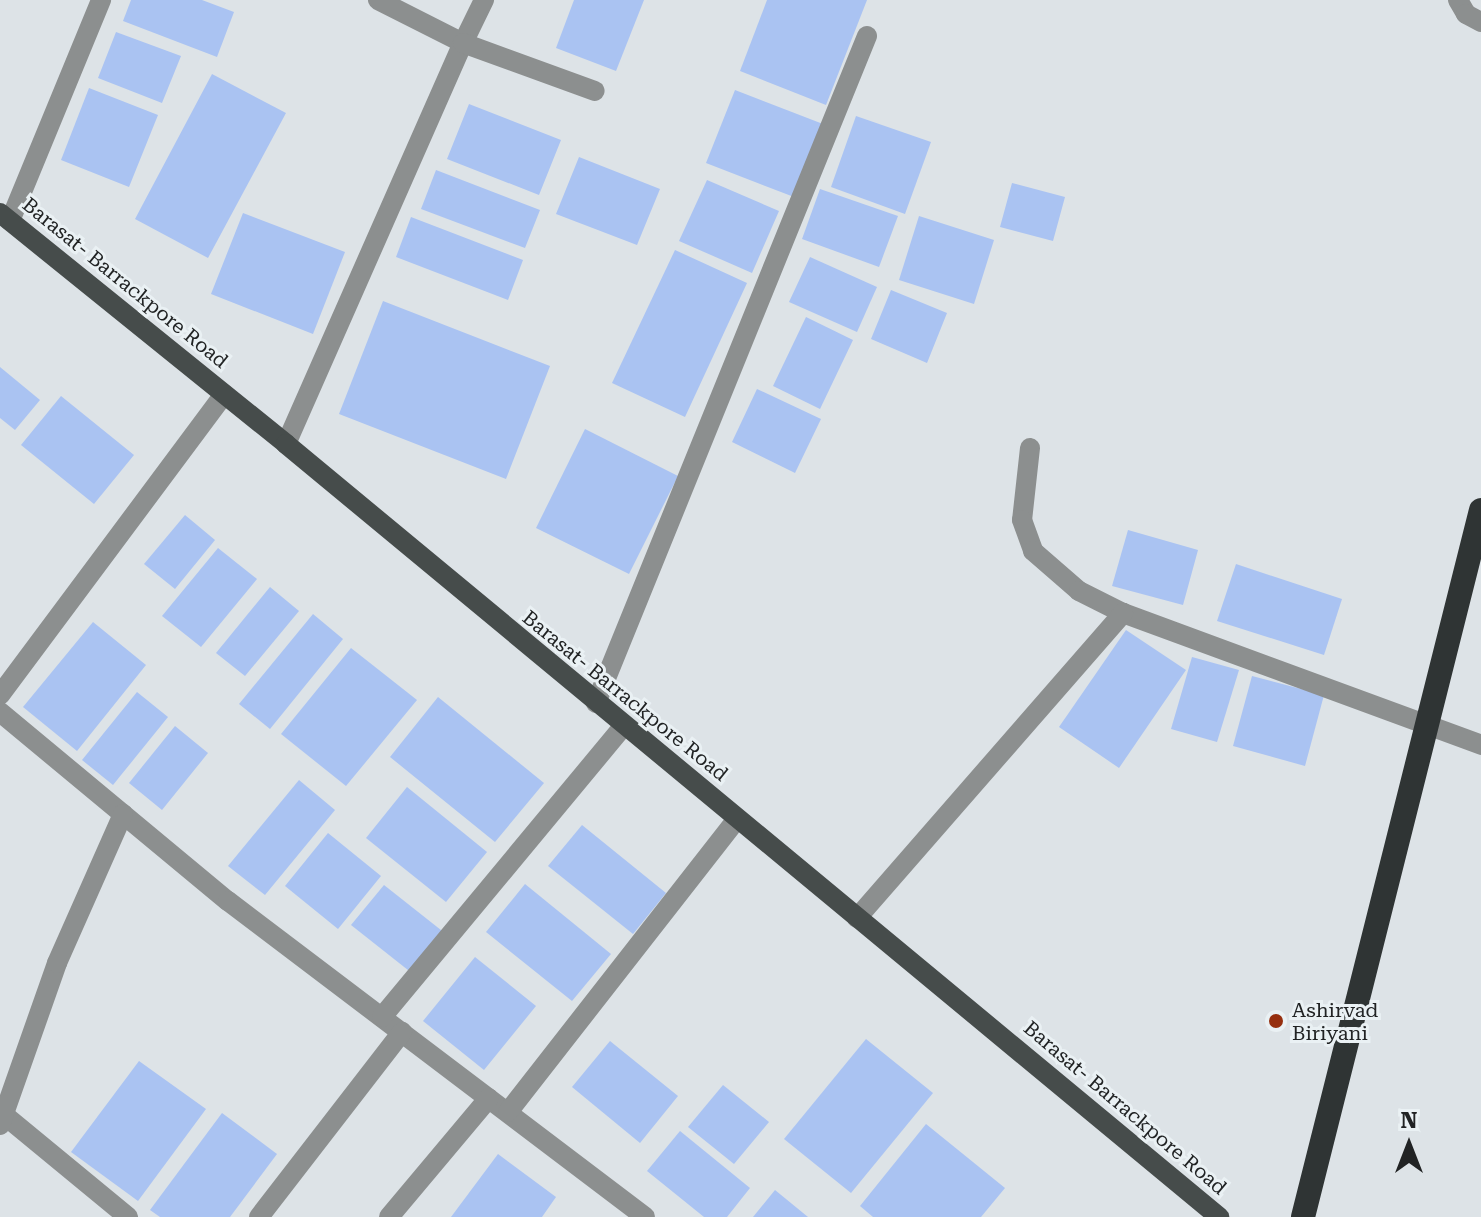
<!DOCTYPE html>
<style>
body{margin:0}
#map{position:relative;width:1481px;height:1217px;overflow:hidden;background:#dde3e7;font-family:"Roboto Serif",serif}
div>[style]{position:absolute}
.building>*{inset:0;background:#aac3f2}
.street>*{height:20px;margin:-10px;padding:0 10px;transform-origin:10px;border-radius:10px;background:#8c8f8f}
.primary>*{height:20px;margin:-10px;padding:0 10px;transform-origin:10px;border-radius:10px;background:#464c4b}
.highway>*{height:24px;margin:-12px;padding:0 12px;transform-origin:12px;border-radius:12px;background:#2f3434}
.dots>*{width:22px;height:22px;translate:-50% -50%;box-sizing:border-box;border:4px solid #eaf1f4;border-radius:50%}
span{translate:-50% -50%;white-space:nowrap;text-align:center;line-height:1.15;-webkit-text-stroke:6px #eaf1f4;paint-order:stroke}
.street-label{font-size:20px;color:#212324}
.poi-label{font-size:20px;color:#212324}
.left{translate:0 -50%;text-align:left}
.north{position:absolute;left:1369px;top:1105px;width:80px;height:80px;-webkit-text-stroke:6px #eaf1f4;paint-order:stroke;rotate:0deg;font-size:22px;font-weight:700;line-height:32px;text-align:center;color:#212324}
.north::after{content:'';display:block;margin:auto;width:28px;height:36px;background:#212324;clip-path:polygon(50% 0,100% 100%,50% 72%,0 100%)}
</style>
<div id="map">
<div class="building">
<div style="clip-path:polygon(131px 0,202px 0,234px 12px,217px 57px,123px 21px)"></div>
<div style="clip-path:polygon(574px 0,644px 0,616px 71px,556px 48px)"></div>
<div style="clip-path:polygon(767px 0,867px 0,826px 105px,740px 71px)"></div>
<div style="clip-path:polygon(116px 32px,181px 56px,162px 103px,98px 78px)"></div>
<div style="clip-path:polygon(212px 74px,286px 113px,208px 258px,135px 219px)"></div>
<div style="clip-path:polygon(89px 88px,158px 115px,129px 187px,61px 160px)"></div>
<div style="clip-path:polygon(735px 90px,823px 124px,794px 197px,706px 163px)"></div>
<div style="clip-path:polygon(469px 104px,561px 140px,539px 195px,447px 159px)"></div>
<div style="clip-path:polygon(856px 116px,931px 142px,905px 214px,831px 187px)"></div>
<div style="clip-path:polygon(579px 157px,660px 189px,637px 245px,556px 214px)"></div>
<div style="clip-path:polygon(436px 170px,540px 210px,525px 248px,421px 209px)"></div>
<div style="clip-path:polygon(707px 180px,779px 211px,752px 273px,679px 241px)"></div>
<div style="clip-path:polygon(1012px 183px,1065px 197px,1053px 241px,1000px 227px)"></div>
<div style="clip-path:polygon(820px 189px,898px 216px,879px 267px,802px 239px)"></div>
<div style="clip-path:polygon(243px 213px,345px 252px,313px 334px,211px 294px)"></div>
<div style="clip-path:polygon(919px 216px,994px 240px,974px 304px,899px 280px)"></div>
<div style="clip-path:polygon(411px 217px,523px 260px,508px 300px,396px 257px)"></div>
<div style="clip-path:polygon(675px 250px,747px 283px,685px 417px,612px 383px)"></div>
<div style="clip-path:polygon(810px 257px,877px 287px,857px 332px,789px 302px)"></div>
<div style="clip-path:polygon(891px 290px,947px 313px,927px 363px,871px 339px)"></div>
<div style="clip-path:polygon(383px 301px,550px 366px,506px 479px,339px 414px)"></div>
<div style="clip-path:polygon(806px 317px,853px 340px,820px 409px,773px 386px)"></div>
<div style="clip-path:polygon(0 367px,40px 400px,15px 430px,0 418px)"></div>
<div style="clip-path:polygon(757px 389px,821px 419px,795px 473px,732px 442px)"></div>
<div style="clip-path:polygon(61px 396px,134px 455px,94px 504px,21px 445px)"></div>
<div style="clip-path:polygon(585px 429px,678px 476px,629px 574px,536px 528px)"></div>
<div style="clip-path:polygon(185px 515px,215px 540px,175px 589px,144px 564px)"></div>
<div style="clip-path:polygon(1128px 530px,1198px 550px,1183px 605px,1112px 586px)"></div>
<div style="clip-path:polygon(218px 548px,257px 579px,201px 647px,162px 616px)"></div>
<div style="clip-path:polygon(1236px 564px,1342px 599px,1324px 655px,1217px 621px)"></div>
<div style="clip-path:polygon(270px 587px,299px 611px,245px 676px,216px 653px)"></div>
<div style="clip-path:polygon(313px 614px,343px 639px,270px 729px,239px 704px)"></div>
<div style="clip-path:polygon(93px 622px,146px 665px,77px 751px,23px 707px)"></div>
<div style="clip-path:polygon(1126px 630px,1186px 670px,1119px 768px,1059px 727px)"></div>
<div style="clip-path:polygon(351px 648px,417px 700px,346px 786px,281px 734px)"></div>
<div style="clip-path:polygon(1192px 657px,1239px 670px,1217px 742px,1171px 729px)"></div>
<div style="clip-path:polygon(1252px 676px,1324px 695px,1305px 766px,1233px 746px)"></div>
<div style="clip-path:polygon(137px 692px,168px 717px,113px 785px,82px 760px)"></div>
<div style="clip-path:polygon(438px 697px,544px 783px,495px 842px,390px 757px)"></div>
<div style="clip-path:polygon(175px 726px,208px 753px,162px 810px,129px 783px)"></div>
<div style="clip-path:polygon(299px 780px,335px 810px,265px 895px,228px 866px)"></div>
<div style="clip-path:polygon(407px 787px,487px 852px,446px 902px,366px 838px)"></div>
<div style="clip-path:polygon(582px 825px,666px 893px,633px 934px,548px 866px)"></div>
<div style="clip-path:polygon(328px 833px,381px 876px,338px 929px,285px 886px)"></div>
<div style="clip-path:polygon(525px 884px,611px 954px,572px 1001px,486px 932px)"></div>
<div style="clip-path:polygon(384px 885px,446px 934px,413px 974px,351px 925px)"></div>
<div style="clip-path:polygon(475px 957px,536px 1006px,484px 1070px,423px 1021px)"></div>
<div style="clip-path:polygon(866px 1039px,933px 1093px,851px 1193px,784px 1139px)"></div>
<div style="clip-path:polygon(610px 1041px,678px 1096px,640px 1143px,572px 1087px)"></div>
<div style="clip-path:polygon(139px 1061px,206px 1109px,138px 1201px,71px 1152px)"></div>
<div style="clip-path:polygon(723px 1085px,769px 1122px,734px 1164px,688px 1127px)"></div>
<div style="clip-path:polygon(222px 1113px,277px 1154px,230px 1217px,160px 1217px,150px 1210px)"></div>
<div style="clip-path:polygon(926px 1124px,1005px 1188px,981px 1217px,873px 1217px,860px 1206px)"></div>
<div style="clip-path:polygon(680px 1131px,750px 1188px,727px 1217px,704px 1217px,647px 1171px)"></div>
<div style="clip-path:polygon(498px 1154px,556px 1197px,542px 1217px,451px 1217px)"></div>
<div style="clip-path:polygon(775px 1190px,808px 1217px,753px 1217px)"></div>
</div>
<div class="street">
<div style="left:378px;top:0;width:95px;rotate:26.8deg"></div>
<div style="left:463px;top:43px;width:48px;rotate:-64deg"></div>
<div style="left:1458px;top:0;width:16px;rotate:60deg"></div>
<div style="left:1466px;top:14px;width:17px;rotate:28deg"></div>
<div style="left:10px;top:221px;width:239px;rotate:-67.6deg"></div>
<div style="left:286px;top:444px;width:438px;rotate:-66.2deg"></div>
<div style="left:463px;top:43px;width:140px;rotate:20deg"></div>
<div style="left:1030px;top:448px;width:72px;rotate:96.3deg"></div>
<div style="left:1022px;top:520px;width:33px;rotate:70deg"></div>
<div style="left:1033px;top:551px;width:61px;rotate:41deg"></div>
<div style="left:1079px;top:591px;width:49px;rotate:26.6deg"></div>
<div style="left:1123px;top:613px;width:382px;rotate:20.2deg"></div>
<div style="left:0;top:695px;width:375px;rotate:-53.3deg"></div>
<div style="left:596px;top:703px;width:720px;rotate:-67.89deg"></div>
<div style="left:0;top:712px;width:296px;rotate:39.7deg"></div>
<div style="left:228px;top:901px;width:523px;rotate:37.15deg"></div>
<div style="left:857px;top:918px;width:405px;rotate:-48.9deg"></div>
<div style="left:382px;top:1017px;width:378px;rotate:-50.3deg"></div>
<div style="left:508px;top:1112px;width:372px;rotate:-52deg"></div>
<div style="left:0;top:1116px;width:4px;rotate:-34deg"></div>
<div style="left:3px;top:1114px;width:162px;rotate:39.5deg"></div>
<div style="left:0;top:1125px;width:172px;rotate:-70.6deg"></div>
<div style="left:57px;top:963px;width:163px;rotate:-66.1deg"></div>
<div style="left:259px;top:1217px;width:234px;rotate:-52.3deg"></div>
<div style="left:389px;top:1217px;width:155px;rotate:-50deg"></div>
</div>
<div class="primary">
<div style="left:0;top:213px;width:368px;rotate:38.9deg"></div>
<div style="left:286px;top:444px;width:1212px;rotate:39.64deg"></div>
</div>
<div class="highway">
<div style="left:1303px;top:1217px;width:729px;rotate:-75.87deg"></div>
</div>
<div class="dots">
<div style="left:1276px;top:1021px;background:#962f0f"></div>
</div>
<div class="street-label">
<span style="left:125px;top:283px;rotate:39deg">Barasat- Barrackpore Road</span>
<span style="left:625px;top:696px;rotate:39deg">Barasat- Barrackpore Road</span>
<span style="left:1125px;top:1108px;rotate:40deg">Barasat- Barrackpore Road</span>
</div>
<div class="poi-label">
<span class="left" style="left:1292px;top:1022px">Ashirvad<br>Biriyani</span>
</div>
<div class="north">N</div>
</div>
